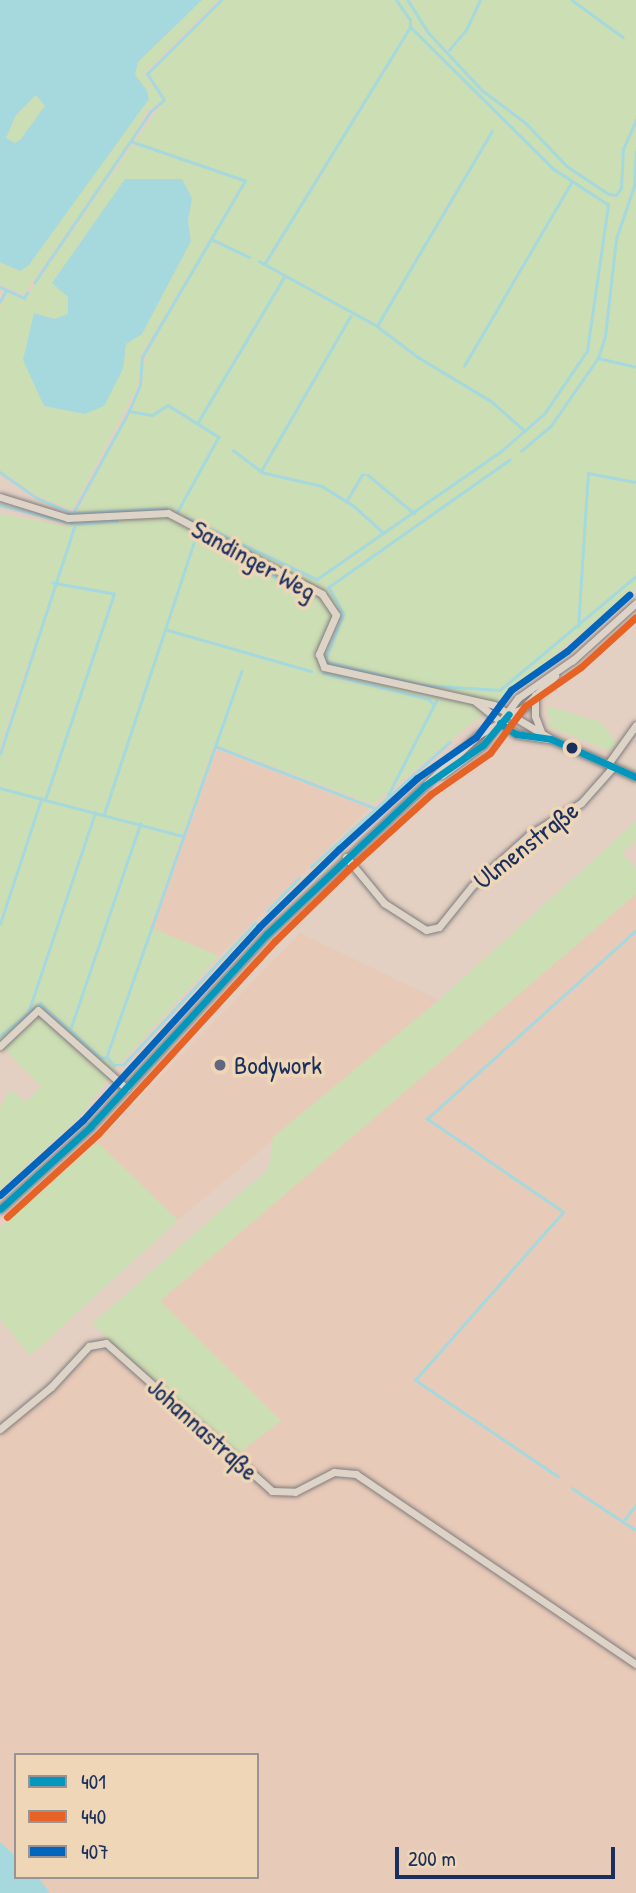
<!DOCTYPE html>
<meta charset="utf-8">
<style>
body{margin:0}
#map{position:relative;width:636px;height:1893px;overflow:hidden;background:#e3d0c2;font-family:"Patrick Hand",sans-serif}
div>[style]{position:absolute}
.built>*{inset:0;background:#e8cab8}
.green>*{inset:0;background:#ccdeb4}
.water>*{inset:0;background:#a6d9dd}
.stream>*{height:2.5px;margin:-1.25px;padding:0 1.25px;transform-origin:1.25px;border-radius:1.25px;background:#a6d9dd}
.roads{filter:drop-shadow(0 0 2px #817c7f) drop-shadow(0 0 2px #817c7f)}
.minor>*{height:7px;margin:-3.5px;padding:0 3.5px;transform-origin:3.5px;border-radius:3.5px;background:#ddd3c7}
.bus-1>*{height:7px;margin:-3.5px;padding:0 3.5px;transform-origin:3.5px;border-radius:3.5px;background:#0497bd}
.bus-2>*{height:7px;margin:-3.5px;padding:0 3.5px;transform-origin:3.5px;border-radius:3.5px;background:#e76225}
.bus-3>*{height:7px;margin:-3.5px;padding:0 3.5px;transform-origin:3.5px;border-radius:3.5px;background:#0065bd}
.dots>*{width:19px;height:19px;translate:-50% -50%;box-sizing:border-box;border:4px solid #eed6b6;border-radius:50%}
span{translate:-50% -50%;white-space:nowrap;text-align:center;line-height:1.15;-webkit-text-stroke:7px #eed6b6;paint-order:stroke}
.street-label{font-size:26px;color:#1b2f5e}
.poi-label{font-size:26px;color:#1b2f5e}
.left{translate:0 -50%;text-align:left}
.legend{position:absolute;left:14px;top:1753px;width:245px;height:126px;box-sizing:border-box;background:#eed6b6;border:2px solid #9a9393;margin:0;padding:9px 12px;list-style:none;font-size:21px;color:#1b2f5e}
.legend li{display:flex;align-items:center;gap:14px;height:35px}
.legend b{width:35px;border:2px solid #9a9393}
.scale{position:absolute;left:395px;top:1847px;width:220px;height:32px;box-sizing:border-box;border:4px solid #1b2f5e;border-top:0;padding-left:9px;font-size:21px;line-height:24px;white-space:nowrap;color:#1b2f5e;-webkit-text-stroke:5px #eed6b6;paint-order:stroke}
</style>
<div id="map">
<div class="built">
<div style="clip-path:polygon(217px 750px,369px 808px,219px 956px,153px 929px)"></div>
<div style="clip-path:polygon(evenodd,636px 894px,636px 1893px,0 1893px,0 1433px,93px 1352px,105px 1351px,236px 1455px,281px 1420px,160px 1301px,636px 894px,16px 1755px,257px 1755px,257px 1877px,16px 1877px,16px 1755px)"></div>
<div style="clip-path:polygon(300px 933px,439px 1000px,178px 1220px,97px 1142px)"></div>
</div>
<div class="green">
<div style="clip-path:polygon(202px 0,218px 0,144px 73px,163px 100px,147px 110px,131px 141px,23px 295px,0 284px,0 262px,19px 271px,29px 265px,147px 90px,135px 75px,138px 62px)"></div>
<div style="clip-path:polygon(evenodd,224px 0,636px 0,636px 588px,373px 804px,214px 744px,150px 927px,219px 956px,122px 1061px,79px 1118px,0 1190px,0 1108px,10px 1089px,26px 1102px,41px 1086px,0 1045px,0 755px,39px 628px,0 747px,0 514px,70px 526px,142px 386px,145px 358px,222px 219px,141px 355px,138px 385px,72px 510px,38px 496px,0 470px,0 307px,8px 293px,25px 300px,133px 144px,214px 172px,135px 141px,166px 99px,149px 74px,224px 0,192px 198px,188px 221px,191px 241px,126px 344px,123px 369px,34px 313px,54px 319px,68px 314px,68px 297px,52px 283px,192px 198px)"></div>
<div style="clip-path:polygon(36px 95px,45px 106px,20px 140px,15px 143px,5px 138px,16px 115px)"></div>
<div style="clip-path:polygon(547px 706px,599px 721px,617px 742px,610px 751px,550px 727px)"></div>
<div style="clip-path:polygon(636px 821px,636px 840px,622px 853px,636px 869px,636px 894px,160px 1301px,281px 1421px,236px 1455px,92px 1324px,269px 1168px,273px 1137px,439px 1000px)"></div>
<div style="clip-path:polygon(97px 1142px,178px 1220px,30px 1356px,0 1319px,0 1228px)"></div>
</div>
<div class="water">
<div style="clip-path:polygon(evenodd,0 0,202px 0,138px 62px,135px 75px,147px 90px,149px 99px,29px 265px,20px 271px,0 262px,0 0,36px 95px,45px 106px,20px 140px,15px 143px,6px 138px,16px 115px,36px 95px)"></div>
<div style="clip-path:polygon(125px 179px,182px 179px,192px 198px,188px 221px,191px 241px,142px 334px,126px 344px,123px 369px,104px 406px,85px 414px,44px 406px,23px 360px,34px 313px,54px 319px,68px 314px,68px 297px,52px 283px)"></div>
<div style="clip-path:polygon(0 1842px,16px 1857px,16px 1877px,38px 1877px,50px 1893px,0 1893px)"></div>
</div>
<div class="stream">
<div style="left:408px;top:0;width:39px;rotate:58deg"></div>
<div style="left:429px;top:33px;width:78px;rotate:47.1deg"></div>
<div style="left:482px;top:90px;width:55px;rotate:36.9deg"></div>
<div style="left:526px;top:123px;width:59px;rotate:46.4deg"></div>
<div style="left:567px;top:166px;width:50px;rotate:33.7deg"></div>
<div style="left:609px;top:194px;width:7px;rotate:8deg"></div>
<div style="left:616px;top:195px;width:9px;rotate:-54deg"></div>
<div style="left:621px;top:188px;width:39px;rotate:-87deg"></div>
<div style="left:623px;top:149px;width:32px;rotate:-66deg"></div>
<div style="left:572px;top:0;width:63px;rotate:36deg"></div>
<div style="left:449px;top:50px;width:26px;rotate:-50deg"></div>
<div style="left:466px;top:30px;width:33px;rotate:-65deg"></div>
<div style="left:213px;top:240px;width:40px;rotate:25deg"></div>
<div style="left:259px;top:261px;width:135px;rotate:28.8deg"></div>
<div style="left:377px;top:326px;width:51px;rotate:37.1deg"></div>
<div style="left:418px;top:357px;width:85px;rotate:31.1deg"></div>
<div style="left:491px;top:401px;width:45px;rotate:41.4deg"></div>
<div style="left:265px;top:263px;width:277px;rotate:-58.4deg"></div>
<div style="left:410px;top:27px;width:7px;rotate:-90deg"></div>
<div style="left:410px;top:20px;width:24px;rotate:-125deg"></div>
<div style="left:34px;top:283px;width:207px;rotate:-55.8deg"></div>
<div style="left:150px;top:112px;width:18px;rotate:-41deg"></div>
<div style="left:164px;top:100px;width:31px;rotate:-123deg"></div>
<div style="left:147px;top:74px;width:105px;rotate:-45deg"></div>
<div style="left:0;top:287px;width:8px;rotate:23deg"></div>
<div style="left:7px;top:290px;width:14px;rotate:120deg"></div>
<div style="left:7px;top:290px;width:19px;rotate:25deg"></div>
<div style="left:24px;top:298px;width:6px;rotate:-59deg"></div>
<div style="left:351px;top:316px;width:180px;rotate:120deg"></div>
<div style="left:261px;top:472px;width:63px;rotate:12.9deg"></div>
<div style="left:322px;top:486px;width:38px;rotate:32deg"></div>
<div style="left:354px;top:506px;width:40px;rotate:42deg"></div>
<div style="left:377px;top:326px;width:226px;rotate:-59.5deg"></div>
<div style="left:598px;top:358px;width:39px;rotate:13deg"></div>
<div style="left:464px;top:366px;width:212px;rotate:-59.7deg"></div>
<div style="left:129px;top:411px;width:23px;rotate:10deg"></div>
<div style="left:152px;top:415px;width:19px;rotate:-32deg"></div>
<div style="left:168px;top:405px;width:60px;rotate:32.1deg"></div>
<div style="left:219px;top:437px;width:87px;rotate:118.9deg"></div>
<div style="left:198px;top:422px;width:169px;rotate:-59.3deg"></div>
<div style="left:233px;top:450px;width:35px;rotate:37deg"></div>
<div style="left:521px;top:451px;width:38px;rotate:-40deg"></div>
<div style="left:550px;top:427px;width:84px;rotate:-55.2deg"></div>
<div style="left:598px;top:358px;width:23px;rotate:-72deg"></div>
<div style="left:605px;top:336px;width:98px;rotate:-83.5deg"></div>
<div style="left:616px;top:239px;width:56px;rotate:-71.2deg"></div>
<div style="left:634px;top:186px;width:34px;rotate:-87deg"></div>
<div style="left:510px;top:460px;width:221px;rotate:144.9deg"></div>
<div style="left:329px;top:587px;width:31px;rotate:61deg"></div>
<div style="left:344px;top:614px;width:51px;rotate:112deg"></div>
<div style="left:325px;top:661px;width:101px;rotate:13.8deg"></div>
<div style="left:423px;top:685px;width:77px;rotate:3.7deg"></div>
<div style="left:500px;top:690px;width:177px;rotate:-40deg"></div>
<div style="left:0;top:472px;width:45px;rotate:35.1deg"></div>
<div style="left:37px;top:498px;width:39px;rotate:23deg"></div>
<div style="left:73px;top:513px;width:93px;rotate:-3.1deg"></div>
<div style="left:347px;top:500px;width:29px;rotate:-59deg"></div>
<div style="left:362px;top:475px;width:6px"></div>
<div style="left:368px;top:475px;width:60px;rotate:39.6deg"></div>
<div style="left:0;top:505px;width:77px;rotate:14.2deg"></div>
<div style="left:75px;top:524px;width:42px;rotate:-4.1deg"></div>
<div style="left:73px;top:513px;width:116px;rotate:-61.2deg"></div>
<div style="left:129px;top:411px;width:28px;rotate:-67deg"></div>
<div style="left:140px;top:385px;width:28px;rotate:-86deg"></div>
<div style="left:142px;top:357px;width:204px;rotate:-59.7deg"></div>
<div style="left:245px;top:181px;width:120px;rotate:-161deg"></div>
<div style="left:185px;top:517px;width:146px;rotate:25.2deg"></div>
<div style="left:317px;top:579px;width:223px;rotate:-34.8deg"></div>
<div style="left:500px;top:452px;width:58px;rotate:-40.8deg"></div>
<div style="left:544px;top:414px;width:76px;rotate:-55.7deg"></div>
<div style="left:587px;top:351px;width:148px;rotate:-81.8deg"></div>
<div style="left:608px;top:205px;width:66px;rotate:-146.8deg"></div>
<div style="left:553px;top:169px;width:202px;rotate:-135.2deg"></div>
<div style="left:578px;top:627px;width:154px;rotate:-86.3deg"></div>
<div style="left:588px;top:473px;width:49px;rotate:10.6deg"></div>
<div style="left:168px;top:630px;width:149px;rotate:16deg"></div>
<div style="left:242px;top:671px;width:409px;rotate:109.3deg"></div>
<div style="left:107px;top:1057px;width:11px;rotate:49deg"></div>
<div style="left:114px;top:1065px;width:9px"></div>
<div style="left:123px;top:1065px;width:194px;rotate:-47.1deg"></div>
<div style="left:323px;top:673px;width:109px;rotate:13.8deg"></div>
<div style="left:429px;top:699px;width:8px;rotate:50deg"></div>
<div style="left:215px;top:746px;width:172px;rotate:21.2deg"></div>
<div style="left:0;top:754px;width:242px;rotate:-71.9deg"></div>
<div style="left:0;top:788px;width:189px;rotate:14.7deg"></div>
<div style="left:388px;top:795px;width:106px;rotate:-62.9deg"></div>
<div style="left:45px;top:800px;width:217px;rotate:-71.5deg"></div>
<div style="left:114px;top:594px;width:62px;rotate:-169.8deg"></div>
<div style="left:104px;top:814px;width:293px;rotate:-71.7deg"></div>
<div style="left:196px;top:536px;width:127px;rotate:27.2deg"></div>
<div style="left:311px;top:867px;width:187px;rotate:-42deg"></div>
<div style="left:267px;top:911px;width:46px;rotate:-45.9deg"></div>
<div style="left:0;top:924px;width:132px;rotate:-71.8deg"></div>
<div style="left:29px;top:1010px;width:208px;rotate:-71.5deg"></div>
<div style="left:70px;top:1030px;width:218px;rotate:-71.2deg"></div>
<div style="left:0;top:1036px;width:52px;rotate:-39.5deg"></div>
<div style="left:40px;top:1003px;width:82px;rotate:42deg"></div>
<div style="left:101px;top:1058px;width:6px;rotate:-9deg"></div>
<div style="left:558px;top:1477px;width:173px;rotate:-145.9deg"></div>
<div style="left:415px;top:1380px;width:224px;rotate:-48.6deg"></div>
<div style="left:563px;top:1212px;width:165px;rotate:-145.6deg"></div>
<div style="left:427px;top:1119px;width:282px;rotate:-42.1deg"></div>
<div style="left:572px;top:1488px;width:77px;rotate:33.3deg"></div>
<div style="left:623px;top:1521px;width:21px;rotate:-51deg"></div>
</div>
<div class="roads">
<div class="minor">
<div style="left:0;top:497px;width:71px;rotate:17.2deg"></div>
<div style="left:68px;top:518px;width:100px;rotate:-2.9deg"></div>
<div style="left:168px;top:513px;width:174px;rotate:27.7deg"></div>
<div style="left:322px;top:594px;width:25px;rotate:56deg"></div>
<div style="left:336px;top:615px;width:43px;rotate:113.6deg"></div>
<div style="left:319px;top:654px;width:14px;rotate:69deg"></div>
<div style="left:324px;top:667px;width:174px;rotate:12.6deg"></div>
<div style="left:494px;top:705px;width:66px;rotate:30.8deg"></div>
<div style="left:551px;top:739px;width:93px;rotate:24.1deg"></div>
<div style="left:572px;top:661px;width:86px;rotate:-42.2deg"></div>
<div style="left:535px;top:695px;width:21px;rotate:90deg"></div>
<div style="left:535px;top:716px;width:19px;rotate:69deg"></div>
<div style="left:476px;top:702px;width:51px;rotate:38.7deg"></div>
<div style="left:516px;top:734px;width:31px;rotate:9deg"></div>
<div style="left:509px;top:714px;width:14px;rotate:-21deg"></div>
<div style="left:522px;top:709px;width:47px;rotate:-45deg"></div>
<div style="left:608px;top:764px;width:48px;rotate:-54.3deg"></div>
<div style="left:442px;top:775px;width:51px;rotate:-36.2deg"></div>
<div style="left:483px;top:745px;width:59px;rotate:-53.3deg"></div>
<div style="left:518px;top:698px;width:68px;rotate:-34.9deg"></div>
<div style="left:346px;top:857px;width:60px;rotate:50.4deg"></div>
<div style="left:384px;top:903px;width:50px;rotate:32.7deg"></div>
<div style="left:426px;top:930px;width:13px;rotate:-13deg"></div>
<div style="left:439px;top:927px;width:53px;rotate:-51.2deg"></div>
<div style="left:472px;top:886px;width:76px;rotate:-41.8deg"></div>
<div style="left:529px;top:835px;width:61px;rotate:-31.6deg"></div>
<div style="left:581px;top:803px;width:48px;rotate:-48.4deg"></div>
<div style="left:0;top:1046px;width:52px;rotate:-43.5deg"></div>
<div style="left:38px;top:1010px;width:118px;rotate:41.6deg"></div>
<div style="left:0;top:1209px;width:122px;rotate:-42.3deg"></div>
<div style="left:90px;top:1127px;width:262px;rotate:-47.5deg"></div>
<div style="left:267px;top:934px;width:290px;rotate:-43.3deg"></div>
<div style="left:478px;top:735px;width:25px;rotate:-29deg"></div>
<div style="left:0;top:1429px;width:66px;rotate:-39.5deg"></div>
<div style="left:51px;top:1387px;width:56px;rotate:-47.2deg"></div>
<div style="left:89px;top:1346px;width:17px;rotate:-10deg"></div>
<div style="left:106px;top:1343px;width:222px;rotate:41.7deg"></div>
<div style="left:272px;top:1491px;width:23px;rotate:2deg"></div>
<div style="left:295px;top:1492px;width:44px;rotate:-27.1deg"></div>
<div style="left:334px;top:1472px;width:22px;rotate:5deg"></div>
<div style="left:356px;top:1474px;width:338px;rotate:34.2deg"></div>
</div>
</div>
<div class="bus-1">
<div style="left:500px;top:723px;width:19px;rotate:35deg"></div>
<div style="left:516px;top:734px;width:35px;rotate:8deg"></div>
<div style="left:551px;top:739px;width:93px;rotate:24.1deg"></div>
<div style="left:0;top:1209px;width:122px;rotate:-42.3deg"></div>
<div style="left:90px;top:1127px;width:262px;rotate:-47.5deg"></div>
<div style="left:267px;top:934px;width:216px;rotate:-43.3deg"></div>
<div style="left:424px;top:786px;width:72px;rotate:-34.8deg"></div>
<div style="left:483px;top:745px;width:40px;rotate:-50deg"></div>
</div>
<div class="bus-2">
<div style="left:7px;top:1217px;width:123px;rotate:-42.4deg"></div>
<div style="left:98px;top:1134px;width:262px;rotate:-47.5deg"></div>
<div style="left:275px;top:941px;width:109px;rotate:-44.3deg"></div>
<div style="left:353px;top:865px;width:105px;rotate:-42.3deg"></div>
<div style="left:431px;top:794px;width:72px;rotate:-34.8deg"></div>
<div style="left:490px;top:753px;width:59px;rotate:-53.3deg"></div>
<div style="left:525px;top:706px;width:68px;rotate:-34.9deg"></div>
<div style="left:581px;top:667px;width:74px;rotate:-42.3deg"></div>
</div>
<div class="bus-3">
<div style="left:0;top:1195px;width:112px;rotate:-42.1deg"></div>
<div style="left:83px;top:1120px;width:261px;rotate:-47.6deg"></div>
<div style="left:259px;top:927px;width:112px;rotate:-44.3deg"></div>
<div style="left:339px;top:849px;width:105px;rotate:-42.3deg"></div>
<div style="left:417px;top:778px;width:72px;rotate:-34.8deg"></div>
<div style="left:476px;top:737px;width:59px;rotate:-53.3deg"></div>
<div style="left:511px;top:690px;width:68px;rotate:-34.9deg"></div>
<div style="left:567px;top:651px;width:84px;rotate:-42.1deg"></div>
</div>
<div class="dots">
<div style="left:572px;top:748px;background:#1b2f5e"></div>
<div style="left:220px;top:1065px;background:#616781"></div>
</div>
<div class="street-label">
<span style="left:254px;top:560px;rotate:29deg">Sandinger Weg</span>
<span style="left:526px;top:845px;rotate:-38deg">Ulmenstraße</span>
<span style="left:203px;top:1429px;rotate:42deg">Johannastraße</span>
</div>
<div class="poi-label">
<span class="left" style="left:234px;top:1065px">Bodywork</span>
</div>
<ul class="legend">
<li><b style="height:9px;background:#0497bd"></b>401</li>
<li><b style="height:9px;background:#e76225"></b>440</li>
<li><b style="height:9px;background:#0065bd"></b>407</li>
</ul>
<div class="scale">200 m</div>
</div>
